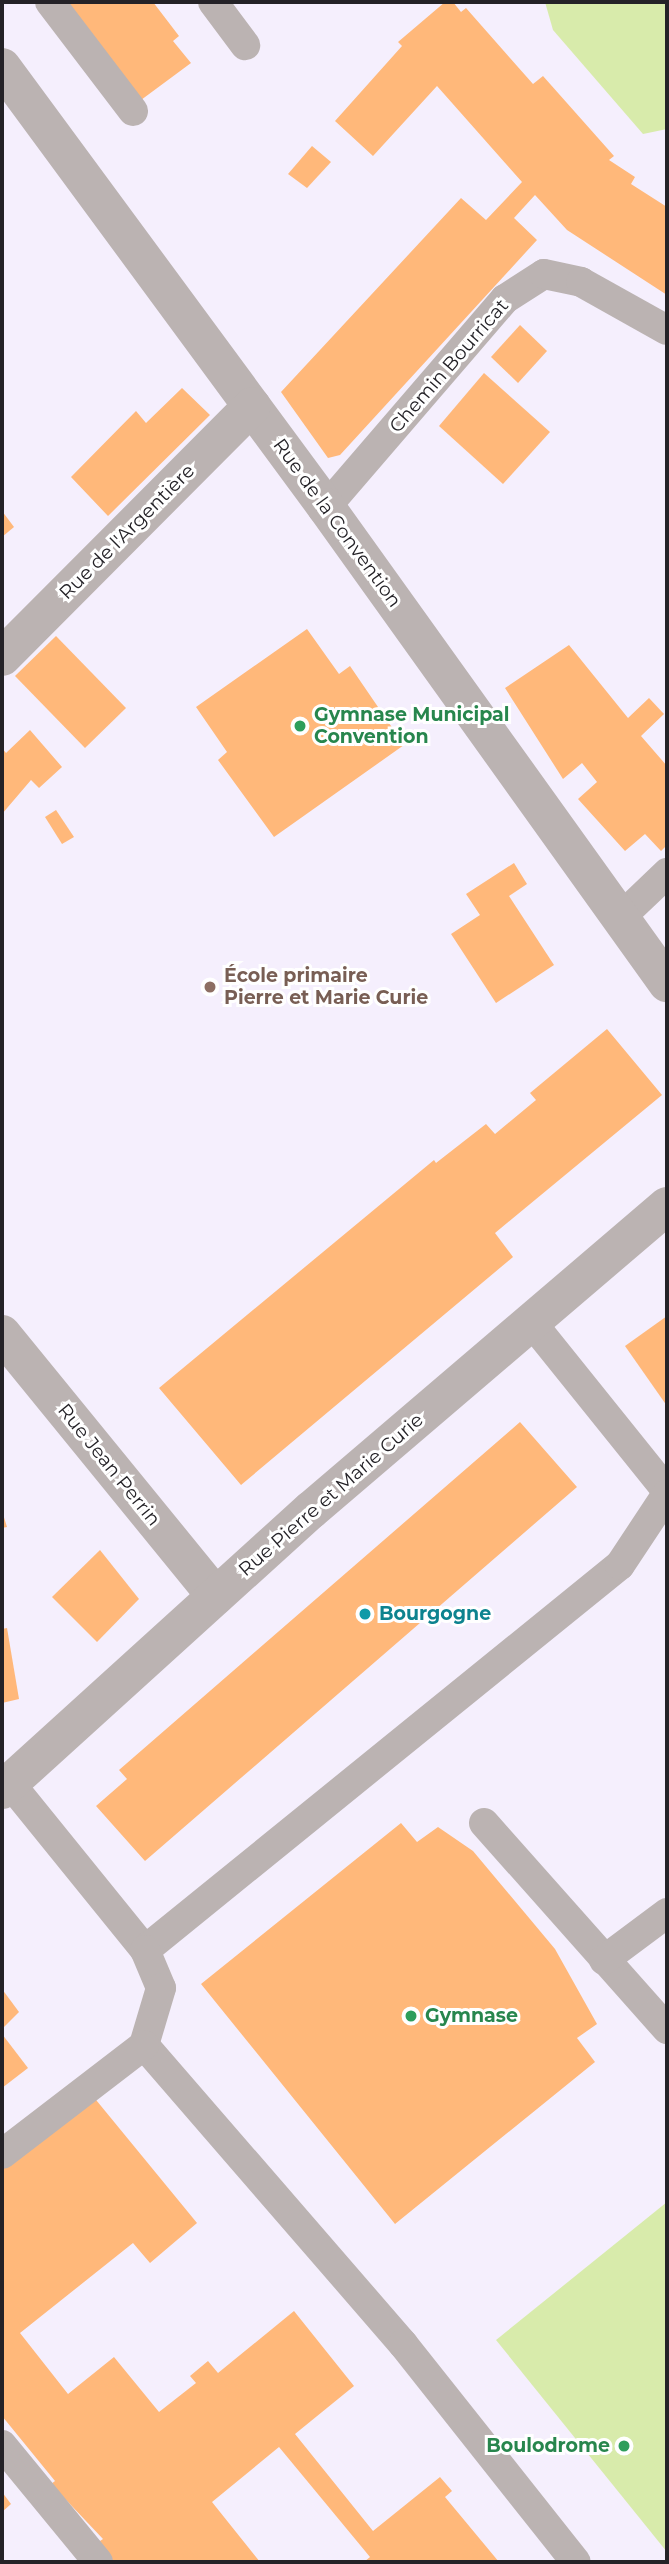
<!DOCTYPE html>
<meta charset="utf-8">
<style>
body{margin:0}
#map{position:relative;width:669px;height:2564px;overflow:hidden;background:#f5effd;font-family:Montserrat,sans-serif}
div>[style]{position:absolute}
.green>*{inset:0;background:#d8ebab}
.building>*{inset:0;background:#ffb87a}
.lane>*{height:30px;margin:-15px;padding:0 15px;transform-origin:15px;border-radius:15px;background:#bbb3b2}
.street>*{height:38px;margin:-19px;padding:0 19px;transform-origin:19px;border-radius:19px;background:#bbb3b2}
.dots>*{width:19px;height:19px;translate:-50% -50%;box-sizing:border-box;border:4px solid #fff;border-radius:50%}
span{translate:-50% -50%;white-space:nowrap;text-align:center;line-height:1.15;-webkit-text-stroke:6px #fff;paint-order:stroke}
.street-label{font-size:19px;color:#242227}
.leisure-label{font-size:19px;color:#27864d;font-weight:700}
.left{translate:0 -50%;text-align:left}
.right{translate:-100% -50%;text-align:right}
.education-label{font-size:19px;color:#785e54;font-weight:700}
.culture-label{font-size:19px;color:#0d838f;font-weight:700}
.frame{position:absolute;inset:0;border:4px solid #242227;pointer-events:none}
</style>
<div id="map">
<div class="green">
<div style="clip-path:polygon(545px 2px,667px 2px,667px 129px,643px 134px,553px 30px)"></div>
<div style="clip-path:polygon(667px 2202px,667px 2552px,496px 2340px)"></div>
</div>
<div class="building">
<div style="clip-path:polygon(65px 2px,153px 2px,179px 36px,173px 41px,191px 63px,141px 100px)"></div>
<div style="clip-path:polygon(445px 2px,453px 2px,461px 12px,466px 8px,533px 84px,543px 76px,614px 156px,609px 160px,635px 177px,631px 184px,667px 207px,667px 295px,567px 230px,535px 195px,514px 218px,537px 240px,340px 455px,328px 458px,281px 392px,461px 198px,486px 220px,522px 182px,437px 86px,373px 156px,335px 121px,402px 46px,398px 42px)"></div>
<div style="clip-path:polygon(312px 146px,331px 162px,307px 188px,288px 174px)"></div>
<div style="clip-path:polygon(520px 325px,547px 351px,518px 383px,491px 357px)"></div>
<div style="clip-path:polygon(484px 373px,550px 432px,503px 484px,439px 426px)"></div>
<div style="clip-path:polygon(182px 388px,210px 415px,108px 516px,71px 477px,136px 411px,146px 423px)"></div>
<div style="clip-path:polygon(2px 511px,14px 527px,2px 537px)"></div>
<div style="clip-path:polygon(307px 629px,339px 674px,350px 666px,404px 745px,274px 837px,218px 760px,227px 752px,196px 707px)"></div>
<div style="clip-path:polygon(56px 636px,126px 708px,85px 748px,15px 676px)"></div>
<div style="clip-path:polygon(569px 645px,628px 718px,649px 698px,664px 714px,641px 736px,667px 766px,667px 845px,661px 851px,645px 834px,625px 851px,578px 799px,597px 782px,582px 763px,563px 779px,505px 688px)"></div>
<div style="clip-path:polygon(30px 730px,62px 767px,39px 788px,31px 780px,2px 814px,2px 748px,6px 753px)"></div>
<div style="clip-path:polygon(56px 810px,74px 837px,62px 844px,45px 817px)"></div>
<div style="clip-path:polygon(514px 863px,527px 884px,509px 896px,554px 965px,496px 1003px,451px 934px,480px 915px,466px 894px)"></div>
<div style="clip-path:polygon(607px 1029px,662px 1095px,495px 1233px,513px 1257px,241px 1485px,159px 1388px,434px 1160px,436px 1163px,486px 1124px,495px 1134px,536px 1100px,530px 1093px)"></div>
<div style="clip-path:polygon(667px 1316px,667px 1406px,625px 1346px)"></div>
<div style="clip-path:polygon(520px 1422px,577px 1487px,145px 1861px,96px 1806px,127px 1779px,119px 1770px)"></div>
<div style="clip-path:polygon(2px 1511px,7px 1527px,2px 1528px)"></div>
<div style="clip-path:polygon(100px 1550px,139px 1599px,97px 1642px,52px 1597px)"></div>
<div style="clip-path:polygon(7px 1628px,19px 1699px,2px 1703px,2px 1629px)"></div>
<div style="clip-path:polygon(401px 1823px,417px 1842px,438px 1827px,473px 1851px,555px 1949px,597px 2024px,577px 2038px,595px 2062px,395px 2224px,201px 1984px)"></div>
<div style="clip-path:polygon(2px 1989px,19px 2012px,2px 2029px)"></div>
<div style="clip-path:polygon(2px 2034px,28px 2068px,2px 2088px)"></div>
<div style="clip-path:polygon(92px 2095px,197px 2223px,150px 2263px,133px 2243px,20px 2333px,68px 2394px,114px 2357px,159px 2412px,196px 2383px,190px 2376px,208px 2361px,218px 2373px,294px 2311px,354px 2386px,295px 2434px,373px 2531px,440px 2477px,452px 2491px,445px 2497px,499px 2562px,364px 2562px,370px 2557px,279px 2447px,212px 2502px,260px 2562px,113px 2562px,97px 2543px,103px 2539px,51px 2484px,55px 2481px,2px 2416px,2px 2167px)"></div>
<div style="clip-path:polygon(2px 2492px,11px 2504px,2px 2512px)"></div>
</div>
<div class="lane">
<div style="left:50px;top:2px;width:137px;rotate:52.7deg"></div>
<div style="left:213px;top:2px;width:54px;rotate:53.3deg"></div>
<div style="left:326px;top:507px;width:274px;rotate:-49.3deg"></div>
<div style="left:505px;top:299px;width:46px;rotate:-32.7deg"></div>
<div style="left:544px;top:274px;width:38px;rotate:12deg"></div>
<div style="left:581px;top:282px;width:98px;rotate:29.2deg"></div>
<div style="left:621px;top:917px;width:64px;rotate:-43.7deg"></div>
<div style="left:532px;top:1323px;width:216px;rotate:51.2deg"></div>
<div style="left:9px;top:1782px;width:216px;rotate:51deg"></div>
<div style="left:145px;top:1950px;width:611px;rotate:-39.03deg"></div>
<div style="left:620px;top:1565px;width:85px;rotate:-56.5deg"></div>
<div style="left:484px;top:1823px;width:276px;rotate:48.4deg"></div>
<div style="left:145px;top:1950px;width:41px;rotate:67.2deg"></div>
<div style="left:161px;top:1988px;width:59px;rotate:106.6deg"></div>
<div style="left:144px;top:2045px;width:396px;rotate:49.1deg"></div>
<div style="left:403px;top:2344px;width:278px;rotate:51.6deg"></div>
<div style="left:604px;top:1960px;width:79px;rotate:-36.7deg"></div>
<div style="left:2px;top:2154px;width:179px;rotate:-37.5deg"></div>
<div style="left:2px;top:2445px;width:151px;rotate:50.6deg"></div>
</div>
<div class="street">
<div style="left:2px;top:67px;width:546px;rotate:53.63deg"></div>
<div style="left:326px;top:507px;width:586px;rotate:54.38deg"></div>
<div style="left:2px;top:657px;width:354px;rotate:-45.1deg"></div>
<div style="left:2px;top:1334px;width:338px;rotate:50.8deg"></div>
<div style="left:2px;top:1790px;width:417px;rotate:-42.2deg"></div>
<div style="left:311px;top:1510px;width:468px;rotate:-40.5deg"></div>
</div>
<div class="dots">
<div style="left:300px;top:726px;background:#2e9e5b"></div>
<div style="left:210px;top:987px;background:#8d6e63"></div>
<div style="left:365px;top:1614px;background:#0f9aa8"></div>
<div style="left:411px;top:2016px;background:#2e9e5b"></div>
<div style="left:624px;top:2446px;background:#2e9e5b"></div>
</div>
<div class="street-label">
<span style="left:449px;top:366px;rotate:-49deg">Chemin Bourricat</span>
<span style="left:337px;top:523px;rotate:54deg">Rue de la Convention</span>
<span style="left:127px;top:532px;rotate:-45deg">Rue de l'Argentière</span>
<span style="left:109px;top:1465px;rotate:51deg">Rue Jean Perrin</span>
<span style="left:331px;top:1495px;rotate:-41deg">Rue Pierre et Marie Curie</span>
</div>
<div class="leisure-label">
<span class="left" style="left:314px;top:726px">Gymnase Municipal<br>Convention</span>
<span class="left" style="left:425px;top:2016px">Gymnase</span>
<span class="right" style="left:610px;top:2446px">Boulodrome</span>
</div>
<div class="education-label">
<span class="left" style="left:224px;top:987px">École primaire<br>Pierre et Marie Curie</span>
</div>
<div class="culture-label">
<span class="left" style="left:379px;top:1614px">Bourgogne</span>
</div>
<div class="frame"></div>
</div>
